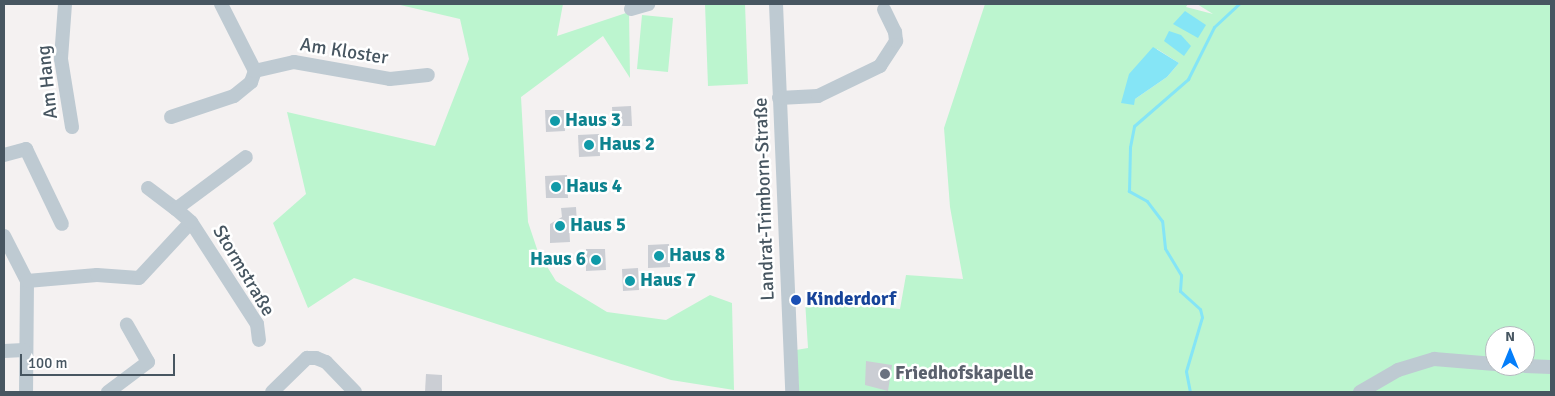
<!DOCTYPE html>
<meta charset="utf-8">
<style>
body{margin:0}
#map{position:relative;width:1555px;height:396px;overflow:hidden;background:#f4f1f1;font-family:Signika,sans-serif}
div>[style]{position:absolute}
.green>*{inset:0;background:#bcf5cf}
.water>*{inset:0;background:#85e5f6}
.stream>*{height:3px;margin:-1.5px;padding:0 1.5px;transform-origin:1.5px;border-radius:1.5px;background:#85e5f6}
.building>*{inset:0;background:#cbced4}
.minor>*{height:14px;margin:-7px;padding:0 7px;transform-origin:7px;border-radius:7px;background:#becad2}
.dots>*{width:14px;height:14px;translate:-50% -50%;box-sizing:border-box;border:2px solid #fff;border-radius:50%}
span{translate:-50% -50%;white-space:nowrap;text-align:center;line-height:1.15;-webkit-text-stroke:5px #fff;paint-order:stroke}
.street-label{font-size:19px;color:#475661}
.culture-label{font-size:19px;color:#0d838f;font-weight:700}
.left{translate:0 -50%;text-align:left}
.right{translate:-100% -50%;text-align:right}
.transit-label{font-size:19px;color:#164399;font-weight:700}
.worship-label{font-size:19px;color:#5b616d;font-weight:700}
.frame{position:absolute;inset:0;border:5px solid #475661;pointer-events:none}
.north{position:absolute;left:1485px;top:326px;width:50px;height:50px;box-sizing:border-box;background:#fff;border:1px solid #b5bbc0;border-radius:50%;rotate:0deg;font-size:14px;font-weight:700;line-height:20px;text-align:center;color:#475661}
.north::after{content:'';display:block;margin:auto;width:18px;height:22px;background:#047efa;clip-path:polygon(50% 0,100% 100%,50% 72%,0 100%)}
.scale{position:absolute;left:20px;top:354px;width:155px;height:22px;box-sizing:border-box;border:2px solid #475661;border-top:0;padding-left:6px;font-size:15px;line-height:18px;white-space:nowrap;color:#475661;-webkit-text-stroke:4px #fff;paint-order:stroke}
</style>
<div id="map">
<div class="green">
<div style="clip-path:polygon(396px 4px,563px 4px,557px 36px,629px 12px,630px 78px,603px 36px,521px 97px,528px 222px,538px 252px,556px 281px,607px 312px,666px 320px,710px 295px,732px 303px,734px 390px,671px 380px,354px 278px,308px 308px,273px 223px,306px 194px,287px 112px,435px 146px,469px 59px,460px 19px)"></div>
<div style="clip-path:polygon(705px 4px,745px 4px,748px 84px,708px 86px)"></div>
<div style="clip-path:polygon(evenodd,985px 4px,1188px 4px,1186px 7px,1213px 14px,1197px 4px,1551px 4px,1551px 392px,799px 392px,796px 350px,808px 348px,805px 300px,900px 309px,906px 275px,963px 279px,950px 207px,944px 128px,985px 4px,1157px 49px,1179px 63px,1167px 77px,1135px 99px,1157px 49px,985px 4px,1495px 336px,1525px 336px,1525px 366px,1495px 366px,1495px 336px)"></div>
<div style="clip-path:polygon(642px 15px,673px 18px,668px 72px,637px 69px)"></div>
</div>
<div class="water">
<div style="clip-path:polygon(1185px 11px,1206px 25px,1198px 38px,1173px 24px)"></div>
<div style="clip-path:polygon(1169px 31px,1181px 35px,1191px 46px,1184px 56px,1164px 41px)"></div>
<div style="clip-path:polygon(1153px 47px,1179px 63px,1167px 77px,1135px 99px,1134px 105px,1121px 103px,1129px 74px)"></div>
</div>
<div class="stream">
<div style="left:1190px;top:392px;width:21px;rotate:-101deg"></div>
<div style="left:1186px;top:371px;width:56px;rotate:-73.5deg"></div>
<div style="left:1202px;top:317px;width:8px;rotate:-104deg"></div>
<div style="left:1200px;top:309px;width:27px;rotate:-138deg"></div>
<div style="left:1180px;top:291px;width:16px;rotate:-86deg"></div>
<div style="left:1181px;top:275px;width:31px;rotate:-121deg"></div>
<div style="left:1165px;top:248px;width:27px;rotate:-96deg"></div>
<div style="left:1162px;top:221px;width:25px;rotate:-127deg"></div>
<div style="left:1147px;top:201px;width:21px;rotate:-151deg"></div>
<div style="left:1129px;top:191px;width:44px;rotate:-88.7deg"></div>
<div style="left:1130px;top:147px;width:21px;rotate:-79deg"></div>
<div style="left:1134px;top:126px;width:72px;rotate:-41deg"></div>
<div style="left:1188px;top:79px;width:58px;rotate:-63.4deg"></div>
<div style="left:1214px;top:27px;width:34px;rotate:-43deg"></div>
</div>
<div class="building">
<div style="clip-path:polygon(631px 106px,632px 126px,613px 126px,612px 107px)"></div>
<div style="clip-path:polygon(545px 110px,564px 110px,565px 131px,546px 132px)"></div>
<div style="clip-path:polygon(599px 134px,600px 156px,579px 157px,578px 135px)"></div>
<div style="clip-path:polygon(567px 175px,568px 198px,546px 198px,545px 176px)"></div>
<div style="clip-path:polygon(576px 207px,577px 224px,569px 224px,570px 242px,550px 243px,550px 224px,562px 217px,561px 208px)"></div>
<div style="clip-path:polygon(669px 244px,670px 267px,648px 268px,648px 245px)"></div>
<div style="clip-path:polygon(586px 249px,605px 249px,606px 270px,586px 271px)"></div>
<div style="clip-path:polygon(638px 268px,639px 290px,623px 291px,622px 269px)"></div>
<div style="clip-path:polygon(866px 361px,892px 365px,888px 391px,865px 385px)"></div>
<div style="clip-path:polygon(426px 374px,442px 375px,442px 392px,425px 392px)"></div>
</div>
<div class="minor">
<div style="left:65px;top:4px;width:55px;rotate:94.2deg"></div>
<div style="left:61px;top:59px;width:69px;rotate:80.8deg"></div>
<div style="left:776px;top:4px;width:388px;rotate:87.6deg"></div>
<div style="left:631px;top:9px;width:18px;rotate:-16deg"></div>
<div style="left:255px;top:71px;width:40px;rotate:-13deg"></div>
<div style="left:294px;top:62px;width:97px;rotate:10deg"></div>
<div style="left:390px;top:79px;width:38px;rotate:-6deg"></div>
<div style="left:779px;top:98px;width:39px;rotate:-3deg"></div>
<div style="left:818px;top:96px;width:69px;rotate:-25.8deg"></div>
<div style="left:880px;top:66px;width:30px;rotate:-57deg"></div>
<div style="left:896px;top:41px;width:9px;rotate:-96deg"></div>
<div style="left:895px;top:32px;width:25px;rotate:-116deg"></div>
<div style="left:171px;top:117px;width:66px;rotate:-18.4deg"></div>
<div style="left:234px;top:96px;width:22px;rotate:-39deg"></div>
<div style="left:251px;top:82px;width:12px;rotate:-70deg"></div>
<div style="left:255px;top:71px;width:75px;rotate:-116.9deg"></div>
<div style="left:4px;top:155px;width:23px;rotate:-15deg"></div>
<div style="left:26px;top:149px;width:83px;rotate:64.4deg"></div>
<div style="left:148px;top:188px;width:35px;rotate:37deg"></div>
<div style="left:191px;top:222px;width:121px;rotate:57.1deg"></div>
<div style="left:257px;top:324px;width:16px;rotate:83deg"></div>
<div style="left:4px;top:236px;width:51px;rotate:62.9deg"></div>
<div style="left:27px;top:281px;width:111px;rotate:90.5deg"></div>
<div style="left:27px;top:281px;width:70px;rotate:-4.9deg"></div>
<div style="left:97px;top:275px;width:42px;rotate:4.1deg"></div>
<div style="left:139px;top:278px;width:76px;rotate:-47.1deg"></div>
<div style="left:191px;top:222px;width:20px;rotate:-139deg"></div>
<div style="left:176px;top:209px;width:87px;rotate:-36.6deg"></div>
<div style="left:4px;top:351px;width:20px;rotate:-3deg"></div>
<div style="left:1525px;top:366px;width:26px;rotate:2deg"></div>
<div style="left:108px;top:392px;width:50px;rotate:-36.9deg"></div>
<div style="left:148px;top:362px;width:43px;rotate:-119.6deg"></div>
<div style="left:272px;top:392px;width:49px;rotate:-44.2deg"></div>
<div style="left:307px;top:358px;width:9px"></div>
<div style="left:316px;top:358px;width:11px;rotate:22deg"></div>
<div style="left:326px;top:362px;width:42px;rotate:46deg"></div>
<div style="left:1360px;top:392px;width:44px;rotate:-30.1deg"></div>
<div style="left:1398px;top:370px;width:38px;rotate:-17deg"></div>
<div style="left:1434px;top:359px;width:61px;rotate:4.7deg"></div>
</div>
<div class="dots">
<div style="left:555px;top:121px;background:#0f9aa8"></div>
<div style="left:589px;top:145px;background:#0f9aa8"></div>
<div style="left:556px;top:187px;background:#0f9aa8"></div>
<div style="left:560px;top:226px;background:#0f9aa8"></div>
<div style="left:659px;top:256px;background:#0f9aa8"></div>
<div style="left:596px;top:260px;background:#0f9aa8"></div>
<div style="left:630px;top:281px;background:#0f9aa8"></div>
<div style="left:796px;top:300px;background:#1a4fb4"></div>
<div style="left:885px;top:374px;background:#6b7280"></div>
</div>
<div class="street-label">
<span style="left:344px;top:52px;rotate:9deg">Am Kloster</span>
<span style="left:48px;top:82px;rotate:-96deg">Am Hang</span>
<span style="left:765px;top:199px;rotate:-92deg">Landrat-Trimborn-Straße</span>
<span style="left:243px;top:271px;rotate:59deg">Stormstraße</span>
</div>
<div class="culture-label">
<span class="left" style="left:565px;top:121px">Haus 3</span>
<span class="left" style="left:599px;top:145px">Haus 2</span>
<span class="left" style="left:566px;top:187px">Haus 4</span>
<span class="left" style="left:570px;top:226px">Haus 5</span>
<span class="left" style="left:669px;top:256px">Haus 8</span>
<span class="right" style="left:586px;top:260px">Haus 6</span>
<span class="left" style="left:640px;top:281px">Haus 7</span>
</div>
<div class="transit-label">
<span class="left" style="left:806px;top:300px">Kinderdorf</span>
</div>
<div class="worship-label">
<span class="left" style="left:895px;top:374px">Friedhofskapelle</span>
</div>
<div class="frame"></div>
<div class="north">N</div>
<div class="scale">100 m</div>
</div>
